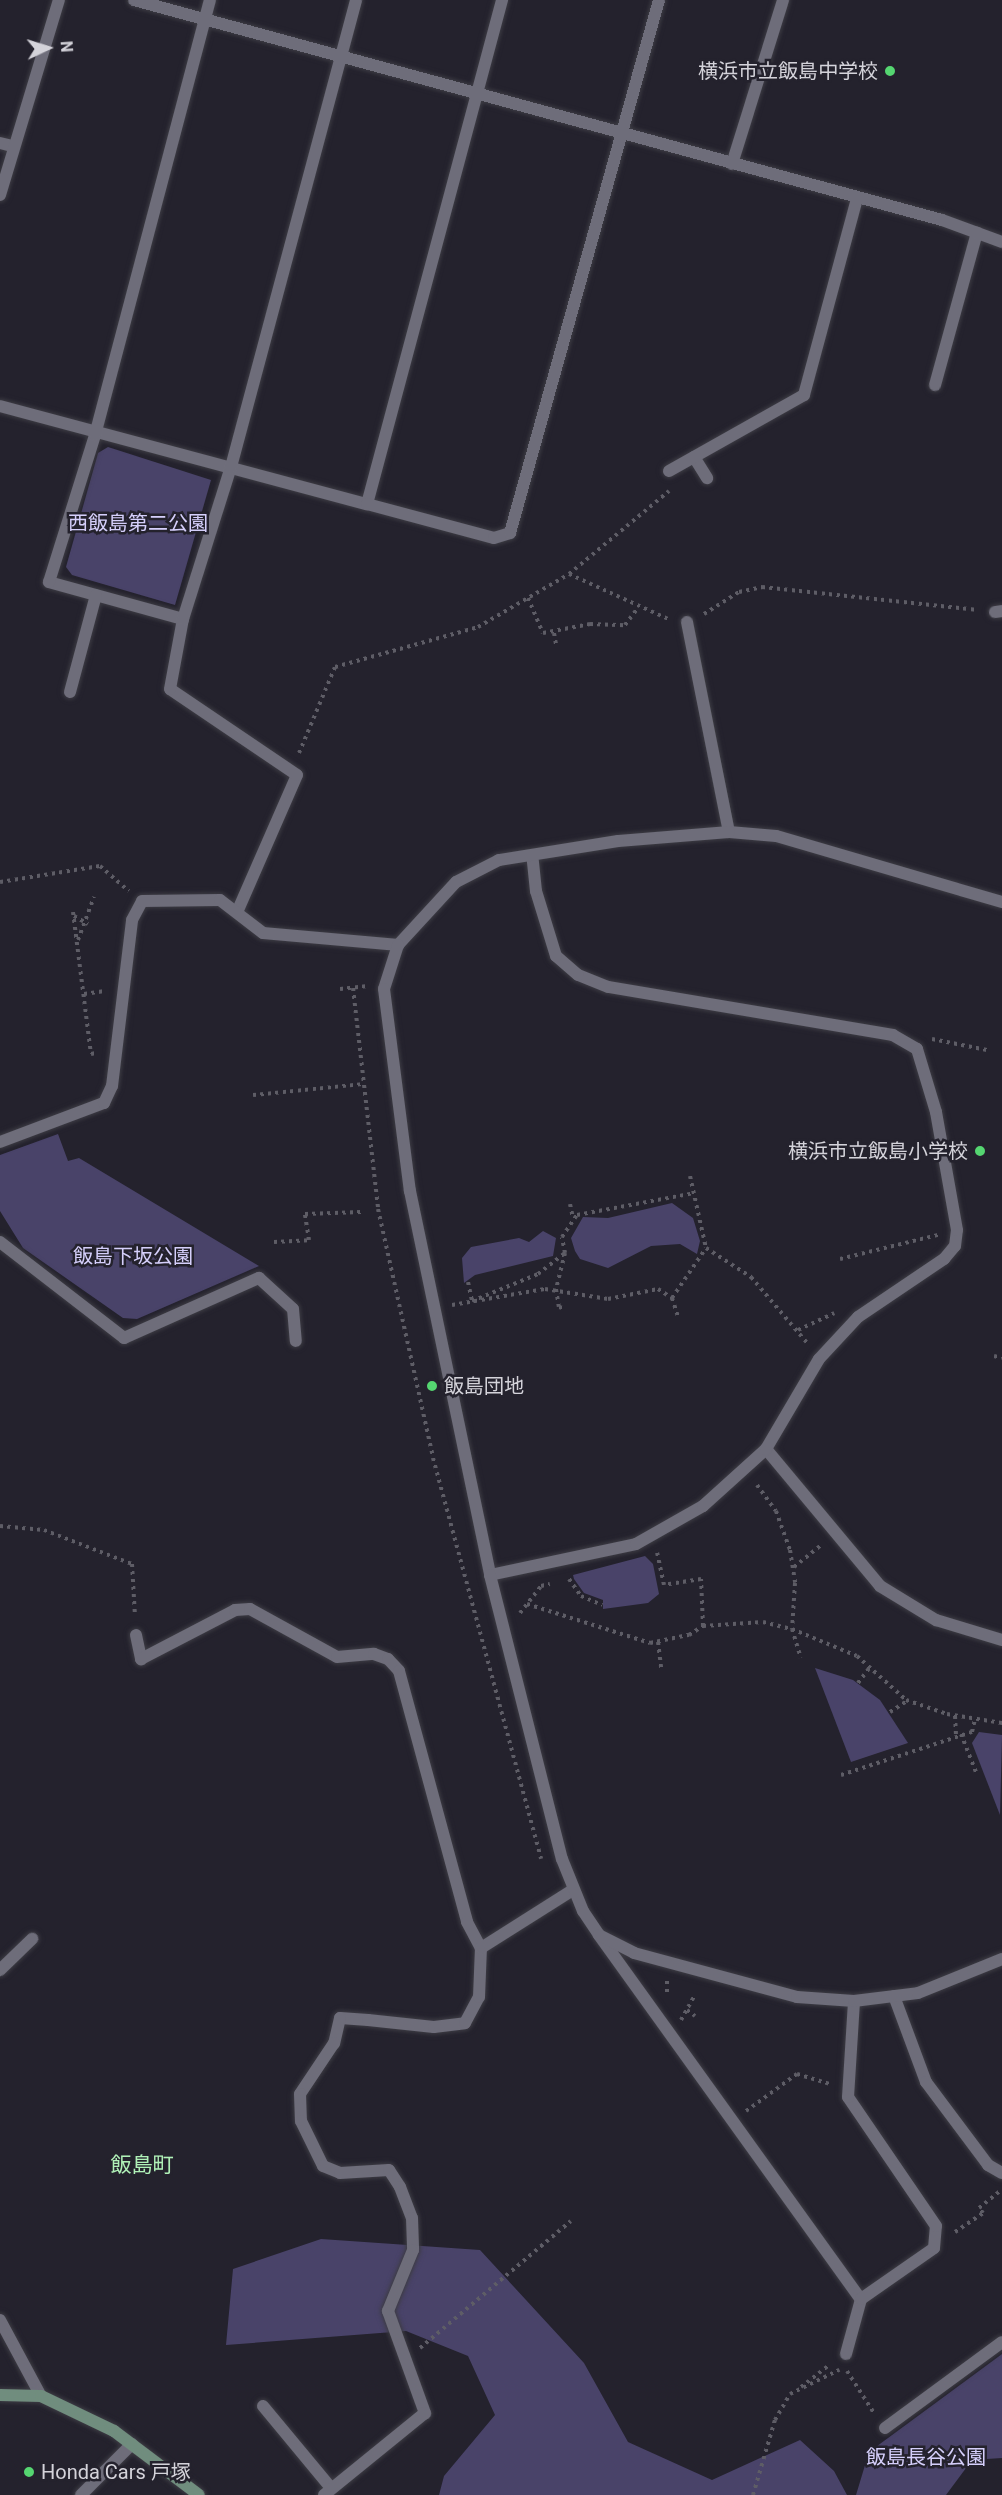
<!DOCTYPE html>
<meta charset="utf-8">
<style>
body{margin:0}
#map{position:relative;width:1002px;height:2495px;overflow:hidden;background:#24222d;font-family:Roboto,"Noto Sans JP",sans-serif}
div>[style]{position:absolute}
.green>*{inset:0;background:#494369}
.path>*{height:4px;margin-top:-2px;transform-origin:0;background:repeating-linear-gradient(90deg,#5e5d66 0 3px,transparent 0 7.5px)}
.roads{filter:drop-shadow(0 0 2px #3d3c44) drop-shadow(0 0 2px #3d3c44)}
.service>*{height:12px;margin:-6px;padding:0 6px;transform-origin:6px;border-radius:6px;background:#6e6d7a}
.minor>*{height:12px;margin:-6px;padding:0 6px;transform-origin:6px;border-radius:6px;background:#6e6d7a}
.tertiary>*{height:12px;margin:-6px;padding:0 6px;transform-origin:6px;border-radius:6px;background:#6e6d7a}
.secondary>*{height:12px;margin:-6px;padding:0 6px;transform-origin:6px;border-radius:6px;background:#708d7e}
.dots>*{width:16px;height:16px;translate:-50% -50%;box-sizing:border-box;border:3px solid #24222d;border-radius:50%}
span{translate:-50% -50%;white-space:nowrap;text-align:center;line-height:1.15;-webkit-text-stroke:5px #24222d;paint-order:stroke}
.poi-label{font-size:20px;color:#d4d3da}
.right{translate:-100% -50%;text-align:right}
.left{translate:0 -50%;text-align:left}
.park-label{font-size:20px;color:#d5cffb}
.neighbourhood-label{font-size:21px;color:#b0f1b8}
.north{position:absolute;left:18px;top:18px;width:60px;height:60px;-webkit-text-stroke:4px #24222d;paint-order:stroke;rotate:86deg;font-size:16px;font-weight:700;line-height:24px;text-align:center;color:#d4d3da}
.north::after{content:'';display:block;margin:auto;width:21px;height:27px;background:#d4d3da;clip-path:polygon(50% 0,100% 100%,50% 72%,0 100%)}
</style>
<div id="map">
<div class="green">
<div style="clip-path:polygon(108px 447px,211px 480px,175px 605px,72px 575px,66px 567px,98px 453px)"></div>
<div style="clip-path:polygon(58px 1134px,68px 1161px,79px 1158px,259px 1266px,137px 1319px,123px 1318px,23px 1248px,0 1211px,0 1155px)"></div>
<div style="clip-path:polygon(672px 1203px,693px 1218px,700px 1241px,697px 1254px,680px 1244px,651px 1246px,608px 1268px,580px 1259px,575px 1251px,571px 1238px,583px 1217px,608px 1218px)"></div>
<div style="clip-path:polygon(543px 1231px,556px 1238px,553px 1256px,475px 1275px,464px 1283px,462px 1258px,471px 1247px,519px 1238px,529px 1242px)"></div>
<div style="clip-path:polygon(645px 1556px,653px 1564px,659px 1594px,648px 1603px,603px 1609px,603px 1600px,584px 1593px,574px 1579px,573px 1575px)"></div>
<div style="clip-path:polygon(815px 1668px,853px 1680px,880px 1700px,908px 1743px,851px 1762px)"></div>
<div style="clip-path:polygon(979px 1732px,1002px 1735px,1000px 1815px,972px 1743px)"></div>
<div style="clip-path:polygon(321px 2239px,480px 2250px,584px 2363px,628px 2442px,712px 2480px,800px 2440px,834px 2471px,847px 2495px,439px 2495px,444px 2476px,495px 2415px,468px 2356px,406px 2331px,226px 2345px,233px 2269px)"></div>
<div style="clip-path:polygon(1002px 2354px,1002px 2458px,972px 2460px,946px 2495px,856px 2495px,869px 2452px)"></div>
</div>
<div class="path">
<div style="left:569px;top:574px;width:130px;rotate:-39.7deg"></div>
<div style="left:528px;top:598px;width:38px;rotate:67deg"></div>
<div style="left:543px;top:633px;width:48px;rotate:-10.8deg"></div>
<div style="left:590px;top:624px;width:35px;rotate:2deg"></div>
<div style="left:625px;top:625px;width:20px;rotate:-53deg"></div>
<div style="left:704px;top:614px;width:41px;rotate:-32.2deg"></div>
<div style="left:739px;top:592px;width:24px;rotate:-12deg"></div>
<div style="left:762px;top:587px;width:215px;rotate:6.1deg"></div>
<div style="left:554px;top:633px;width:11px;rotate:80deg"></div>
<div style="left:299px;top:753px;width:93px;rotate:-67.3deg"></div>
<div style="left:335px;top:667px;width:148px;rotate:-15.6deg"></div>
<div style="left:478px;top:627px;width:105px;rotate:-30.2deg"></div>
<div style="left:569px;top:574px;width:109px;rotate:24.4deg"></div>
<div style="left:0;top:882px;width:101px;rotate:-9.1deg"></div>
<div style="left:100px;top:866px;width:38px;rotate:41deg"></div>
<div style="left:73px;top:912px;width:143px;rotate:82.8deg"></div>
<div style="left:91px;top:1054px;width:5px;rotate:-11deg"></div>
<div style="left:74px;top:916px;width:16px;rotate:30deg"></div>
<div style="left:78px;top:940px;width:46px;rotate:-69.6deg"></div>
<div style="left:353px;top:988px;width:222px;rotate:83.5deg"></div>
<div style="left:378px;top:1209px;width:255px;rotate:77.5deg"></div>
<div style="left:433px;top:1458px;width:415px;rotate:74.9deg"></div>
<div style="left:340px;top:989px;width:28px;rotate:-6deg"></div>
<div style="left:84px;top:994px;width:21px;rotate:-8deg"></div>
<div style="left:932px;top:1039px;width:56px;rotate:11.3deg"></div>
<div style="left:253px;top:1095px;width:112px;rotate:-5.7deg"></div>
<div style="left:690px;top:1176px;width:74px;rotate:77.5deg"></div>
<div style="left:706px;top:1248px;width:54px;rotate:32.8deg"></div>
<div style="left:751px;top:1277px;width:88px;rotate:49.6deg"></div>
<div style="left:570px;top:1204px;width:14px;rotate:78deg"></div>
<div style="left:274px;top:1242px;width:35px;rotate:-3deg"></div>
<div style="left:309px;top:1240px;width:26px;rotate:-99deg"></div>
<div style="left:305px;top:1214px;width:56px;rotate:-2deg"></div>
<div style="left:565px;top:1253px;width:37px;rotate:104deg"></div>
<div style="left:556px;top:1289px;width:18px;rotate:81deg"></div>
<div style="left:559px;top:1307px;width:7px;rotate:16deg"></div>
<div style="left:840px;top:1259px;width:101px;rotate:-13.8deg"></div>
<div style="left:468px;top:1282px;width:19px;rotate:78deg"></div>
<div style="left:472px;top:1301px;width:71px;rotate:-22.2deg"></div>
<div style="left:538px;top:1274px;width:34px;rotate:-38deg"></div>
<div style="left:565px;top:1253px;width:16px;rotate:-101deg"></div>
<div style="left:562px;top:1237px;width:27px;rotate:-56deg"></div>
<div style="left:577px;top:1215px;width:119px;rotate:-10.6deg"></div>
<div style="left:672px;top:1298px;width:60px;rotate:-55.8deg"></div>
<div style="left:452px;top:1305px;width:94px;rotate:-9.8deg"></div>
<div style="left:545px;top:1289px;width:64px;rotate:9deg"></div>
<div style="left:608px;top:1299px;width:51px;rotate:-11.3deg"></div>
<div style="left:658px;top:1289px;width:17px;rotate:33deg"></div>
<div style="left:672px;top:1298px;width:20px;rotate:72deg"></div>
<div style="left:798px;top:1330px;width:40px;rotate:-25deg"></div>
<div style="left:994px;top:1356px;width:8px;rotate:14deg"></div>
<div style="left:757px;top:1485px;width:32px;rotate:54deg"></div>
<div style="left:776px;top:1511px;width:41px;rotate:70.3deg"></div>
<div style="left:790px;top:1550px;width:33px;rotate:81deg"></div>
<div style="left:795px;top:1583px;width:46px;rotate:93.7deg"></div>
<div style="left:792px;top:1629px;width:30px;rotate:73deg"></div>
<div style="left:0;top:1526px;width:44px;rotate:5.2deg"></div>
<div style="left:44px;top:1530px;width:94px;rotate:21.1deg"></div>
<div style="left:132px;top:1564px;width:52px;rotate:86.7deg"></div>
<div style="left:794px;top:1567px;width:35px;rotate:-39deg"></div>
<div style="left:569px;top:1579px;width:21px;rotate:55deg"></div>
<div style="left:581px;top:1596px;width:23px;rotate:23deg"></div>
<div style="left:527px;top:1604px;width:129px;rotate:17.6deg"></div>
<div style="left:650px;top:1643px;width:40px;rotate:-12deg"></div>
<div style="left:689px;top:1635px;width:17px;rotate:-33deg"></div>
<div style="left:703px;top:1626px;width:47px;rotate:-92.4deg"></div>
<div style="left:701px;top:1579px;width:37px;rotate:171deg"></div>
<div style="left:664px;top:1585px;width:33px;rotate:-102deg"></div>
<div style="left:520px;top:1613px;width:34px;rotate:-52deg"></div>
<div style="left:541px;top:1586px;width:9px;rotate:-13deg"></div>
<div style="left:703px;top:1626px;width:60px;rotate:-3.8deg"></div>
<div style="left:763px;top:1622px;width:30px;rotate:14deg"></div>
<div style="left:792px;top:1629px;width:70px;rotate:22.6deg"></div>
<div style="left:857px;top:1656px;width:66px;rotate:41.9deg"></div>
<div style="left:906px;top:1700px;width:43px;rotate:18.9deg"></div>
<div style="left:947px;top:1714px;width:56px;rotate:9.3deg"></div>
<div style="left:658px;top:1642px;width:26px;rotate:83deg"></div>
<div style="left:858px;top:1683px;width:20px;rotate:-53deg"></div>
<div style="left:890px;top:1712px;width:20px;rotate:-33deg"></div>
<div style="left:955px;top:1716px;width:20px;rotate:87deg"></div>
<div style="left:961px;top:1734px;width:41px;rotate:68.5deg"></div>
<div style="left:841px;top:1775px;width:138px;rotate:-18.2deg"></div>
<div style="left:972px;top:1732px;width:13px;rotate:-77deg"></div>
<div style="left:667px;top:1992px;width:11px;rotate:-90deg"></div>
<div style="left:687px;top:2010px;width:10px;rotate:37deg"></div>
<div style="left:681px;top:2020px;width:29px;rotate:-61deg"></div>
<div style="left:746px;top:2111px;width:63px;rotate:-36deg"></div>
<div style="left:797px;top:2074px;width:34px;rotate:17deg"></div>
<div style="left:955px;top:2232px;width:34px;rotate:-34deg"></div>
<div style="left:983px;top:2213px;width:6px;rotate:-129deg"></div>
<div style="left:979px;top:2208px;width:27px;rotate:-39deg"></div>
<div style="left:420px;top:2348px;width:197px;rotate:-40.1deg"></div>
<div style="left:847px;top:2371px;width:50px;rotate:57.3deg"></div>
<div style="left:801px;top:2387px;width:37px;rotate:-38deg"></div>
<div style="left:753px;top:2495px;width:78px;rotate:-73.7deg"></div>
<div style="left:775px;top:2420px;width:30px;rotate:-60deg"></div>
<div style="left:790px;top:2394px;width:55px;rotate:-26.1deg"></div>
</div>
<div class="roads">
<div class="service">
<div style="left:766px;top:1449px;width:178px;rotate:50.2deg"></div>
<div style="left:880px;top:1586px;width:66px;rotate:31.3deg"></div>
<div style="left:936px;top:1620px;width:69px;rotate:16.9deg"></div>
<div style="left:368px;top:2020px;width:28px;rotate:-176deg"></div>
<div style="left:340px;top:2018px;width:26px;rotate:103deg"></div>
<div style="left:334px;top:2043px;width:61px;rotate:123.7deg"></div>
<div style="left:300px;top:2094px;width:27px;rotate:88deg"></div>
<div style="left:301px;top:2121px;width:50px;rotate:63.9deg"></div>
<div style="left:323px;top:2166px;width:18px;rotate:22deg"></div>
<div style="left:340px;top:2173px;width:49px;rotate:-3.5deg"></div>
<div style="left:389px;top:2170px;width:20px;rotate:57deg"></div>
<div style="left:400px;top:2187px;width:33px;rotate:69deg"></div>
<div style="left:412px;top:2218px;width:32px;rotate:88deg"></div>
<div style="left:413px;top:2250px;width:66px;rotate:112.3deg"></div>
<div style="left:388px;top:2311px;width:109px;rotate:70.1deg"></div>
<div style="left:846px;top:2354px;width:57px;rotate:-74.7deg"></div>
</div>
<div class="minor">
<div style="left:0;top:143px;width:12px;rotate:14deg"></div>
<div style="left:732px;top:164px;width:172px;rotate:-72.7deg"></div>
<div style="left:0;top:195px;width:204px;rotate:-73.2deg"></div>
<div style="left:935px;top:385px;width:158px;rotate:-74.6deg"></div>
<div style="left:0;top:406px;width:380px;rotate:15deg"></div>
<div style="left:367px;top:504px;width:522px;rotate:-75deg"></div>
<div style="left:694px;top:457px;width:25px;rotate:58deg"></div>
<div style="left:669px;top:471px;width:155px;rotate:-29.4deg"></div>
<div style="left:804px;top:395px;width:204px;rotate:-74.9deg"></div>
<div style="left:367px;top:504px;width:131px;rotate:15deg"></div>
<div style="left:494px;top:538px;width:17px;rotate:-17deg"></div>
<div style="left:510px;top:533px;width:553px;rotate:-74.38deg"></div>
<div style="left:995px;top:612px;width:7px;rotate:-8deg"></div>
<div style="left:183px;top:619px;width:139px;rotate:-164.6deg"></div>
<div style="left:49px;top:582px;width:154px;rotate:-72.6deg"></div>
<div style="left:95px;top:435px;width:450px;rotate:-75.2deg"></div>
<div style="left:687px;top:622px;width:214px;rotate:78.7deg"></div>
<div style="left:70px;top:692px;width:100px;rotate:-75deg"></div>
<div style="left:238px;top:910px;width:147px;rotate:-66.4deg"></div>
<div style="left:297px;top:775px;width:153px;rotate:-145.9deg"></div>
<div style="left:170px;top:689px;width:71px;rotate:-79.5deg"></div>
<div style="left:183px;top:619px;width:159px;rotate:-72.5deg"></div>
<div style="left:231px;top:467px;width:483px;rotate:-75deg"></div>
<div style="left:0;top:1142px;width:111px;rotate:-20.6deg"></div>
<div style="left:104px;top:1103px;width:19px;rotate:-65deg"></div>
<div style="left:112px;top:1086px;width:167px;rotate:-83.1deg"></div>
<div style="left:132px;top:920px;width:21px;rotate:-62deg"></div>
<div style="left:142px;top:901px;width:78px;rotate:-0.7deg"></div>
<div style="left:220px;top:900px;width:54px;rotate:37.5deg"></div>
<div style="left:263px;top:933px;width:136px;rotate:5.1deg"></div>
<div style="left:0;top:1242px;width:157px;rotate:37.7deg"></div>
<div style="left:124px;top:1338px;width:148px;rotate:-24deg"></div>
<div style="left:259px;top:1278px;width:46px;rotate:42.4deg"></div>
<div style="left:293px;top:1309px;width:32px;rotate:85deg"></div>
<div style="left:490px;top:1575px;width:149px;rotate:-12deg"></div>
<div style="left:636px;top:1544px;width:77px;rotate:-29.6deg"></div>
<div style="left:703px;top:1506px;width:85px;rotate:-42.1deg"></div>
<div style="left:766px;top:1449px;width:104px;rotate:-59.5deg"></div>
<div style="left:819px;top:1359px;width:57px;rotate:-47.1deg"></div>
<div style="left:858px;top:1317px;width:104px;rotate:-34deg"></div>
<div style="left:944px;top:1259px;width:17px;rotate:-50deg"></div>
<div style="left:955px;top:1246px;width:16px;rotate:-83deg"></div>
<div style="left:957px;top:1230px;width:120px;rotate:-100.1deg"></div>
<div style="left:936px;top:1112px;width:66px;rotate:-106.8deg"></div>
<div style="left:917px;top:1049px;width:28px;rotate:-150deg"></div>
<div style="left:893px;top:1035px;width:289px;rotate:-170.4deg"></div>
<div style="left:608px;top:987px;width:32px;rotate:-158deg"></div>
<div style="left:578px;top:975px;width:29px;rotate:-139deg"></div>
<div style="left:556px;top:956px;width:68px;rotate:-107.1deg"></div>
<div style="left:536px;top:891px;width:36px;rotate:-96deg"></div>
<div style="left:136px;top:1635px;width:25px;rotate:78deg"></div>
<div style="left:141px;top:1659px;width:106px;rotate:-27.5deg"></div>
<div style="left:235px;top:1610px;width:15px;rotate:-4deg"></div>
<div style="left:250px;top:1609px;width:99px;rotate:28.9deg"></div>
<div style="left:337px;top:1657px;width:37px;rotate:-5deg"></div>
<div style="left:374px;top:1654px;width:15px;rotate:20deg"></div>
<div style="left:388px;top:1659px;width:16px;rotate:47deg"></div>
<div style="left:399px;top:1671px;width:260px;rotate:74.8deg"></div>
<div style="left:467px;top:1922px;width:30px;rotate:62deg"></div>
<div style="left:599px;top:1935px;width:448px;rotate:54.3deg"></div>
<div style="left:861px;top:2299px;width:89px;rotate:-34.9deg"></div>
<div style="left:934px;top:2248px;width:22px;rotate:-85deg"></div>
<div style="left:936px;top:2226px;width:156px;rotate:-124.3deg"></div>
<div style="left:848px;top:2097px;width:96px;rotate:-86.4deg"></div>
<div style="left:0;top:1970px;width:45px;rotate:-44.1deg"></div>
<div style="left:894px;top:1996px;width:92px;rotate:69.6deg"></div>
<div style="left:926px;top:2082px;width:104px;rotate:53.2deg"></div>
<div style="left:988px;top:2165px;width:16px;rotate:30deg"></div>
<div style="left:368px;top:2020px;width:66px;rotate:6.1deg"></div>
<div style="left:434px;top:2027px;width:31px;rotate:-7deg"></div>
<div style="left:465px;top:2023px;width:30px;rotate:-62deg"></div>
<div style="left:479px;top:1997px;width:49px;rotate:-87.7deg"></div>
<div style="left:481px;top:1948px;width:107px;rotate:-32.3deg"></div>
<div style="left:263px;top:2406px;width:107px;rotate:50.3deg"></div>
<div style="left:885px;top:2428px;width:145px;rotate:-36.3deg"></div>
<div style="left:81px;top:2495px;width:72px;rotate:-45deg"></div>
<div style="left:324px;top:2495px;width:130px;rotate:-39.1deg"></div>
</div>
<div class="tertiary">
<div style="left:134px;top:0;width:837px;rotate:15.23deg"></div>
<div style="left:942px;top:220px;width:64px;rotate:20.1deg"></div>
<div style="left:1002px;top:902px;width:235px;rotate:-163.7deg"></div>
<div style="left:776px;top:836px;width:47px;rotate:-175.1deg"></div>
<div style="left:729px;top:832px;width:111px;rotate:175.4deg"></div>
<div style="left:618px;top:841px;width:121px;rotate:170.9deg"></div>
<div style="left:499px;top:860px;width:48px;rotate:152.9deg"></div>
<div style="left:456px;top:882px;width:86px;rotate:132.6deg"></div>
<div style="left:398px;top:945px;width:46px;rotate:107.7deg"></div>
<div style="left:384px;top:989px;width:204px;rotate:82.7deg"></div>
<div style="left:410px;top:1191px;width:392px;rotate:78.2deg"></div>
<div style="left:490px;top:1575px;width:293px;rotate:75.8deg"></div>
<div style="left:562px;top:1859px;width:56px;rotate:68deg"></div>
<div style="left:583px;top:1911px;width:29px;rotate:56deg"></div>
<div style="left:599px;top:1935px;width:39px;rotate:27deg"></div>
<div style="left:634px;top:1953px;width:169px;rotate:15.1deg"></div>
<div style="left:797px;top:1997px;width:57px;rotate:4deg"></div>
<div style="left:854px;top:2001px;width:64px;rotate:-7.1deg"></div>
<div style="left:918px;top:1993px;width:91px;rotate:-22deg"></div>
<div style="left:0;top:2320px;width:86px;rotate:61.7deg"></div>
</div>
<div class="secondary">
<div style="left:0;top:2395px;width:41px;rotate:1.4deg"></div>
<div style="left:41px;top:2396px;width:81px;rotate:25.6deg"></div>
<div style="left:114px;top:2431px;width:106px;rotate:37deg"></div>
</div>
</div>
<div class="dots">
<div style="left:890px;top:71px;background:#55d671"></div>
<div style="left:980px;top:1151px;background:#55d671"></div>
<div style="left:432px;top:1386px;background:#55d671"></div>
<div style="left:29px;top:2472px;background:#55d671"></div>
</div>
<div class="poi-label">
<span class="right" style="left:878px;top:71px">横浜市立飯島中学校</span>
<span class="right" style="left:968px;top:1151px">横浜市立飯島小学校</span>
<span class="left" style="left:444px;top:1386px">飯島団地</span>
<span class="left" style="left:41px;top:2472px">Honda Cars 戸塚</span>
</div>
<div class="park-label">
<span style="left:138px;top:523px">西飯島第二公園</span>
<span style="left:133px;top:1256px">飯島下坂公園</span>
<span style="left:926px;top:2457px">飯島長谷公園</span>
</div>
<div class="neighbourhood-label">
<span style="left:142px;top:2165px">飯島町</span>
</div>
<div class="north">N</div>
</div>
